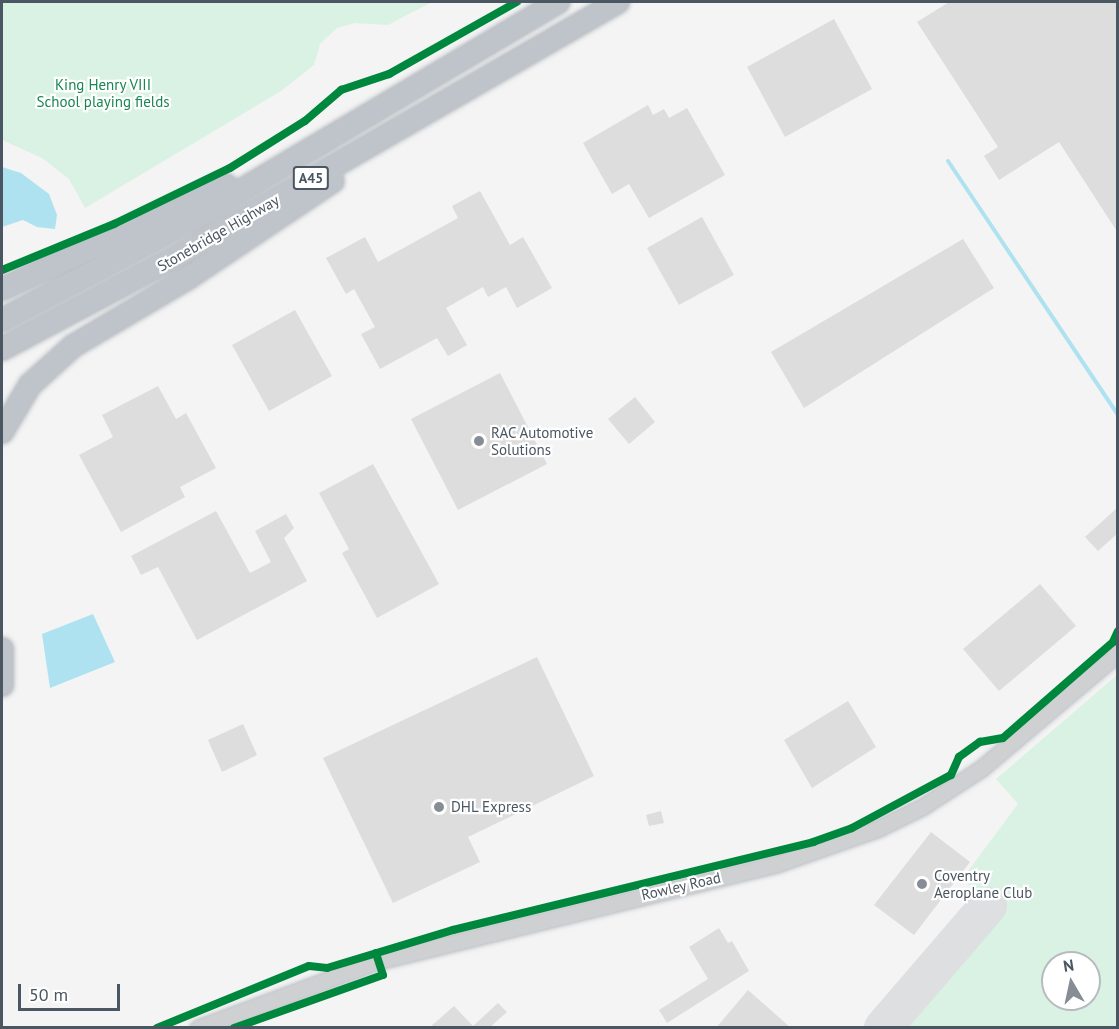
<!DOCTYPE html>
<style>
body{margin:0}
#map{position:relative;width:1119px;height:1029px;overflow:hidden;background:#f4f4f4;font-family:"PT Sans",sans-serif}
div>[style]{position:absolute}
.green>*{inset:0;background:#d9f2e3}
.water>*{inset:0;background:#aee2f0}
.stream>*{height:4px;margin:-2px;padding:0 2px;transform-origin:2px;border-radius:2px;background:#aee2f0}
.taxiway>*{height:38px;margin:-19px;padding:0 19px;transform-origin:19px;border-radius:19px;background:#dedfe0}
.building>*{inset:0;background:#ddddde}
.roads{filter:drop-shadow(0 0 2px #b9bec3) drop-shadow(0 0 2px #b9bec3)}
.minor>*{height:15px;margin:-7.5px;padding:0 7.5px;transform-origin:7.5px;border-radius:7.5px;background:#ced0d2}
.highway>*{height:22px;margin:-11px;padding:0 11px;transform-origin:11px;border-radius:11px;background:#bec4c9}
.cycleway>*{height:8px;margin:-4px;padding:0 4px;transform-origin:4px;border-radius:4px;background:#00873e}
.dots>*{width:16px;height:16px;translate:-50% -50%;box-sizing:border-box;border:3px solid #fff;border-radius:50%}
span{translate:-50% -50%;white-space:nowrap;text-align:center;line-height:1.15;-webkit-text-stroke:4.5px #fff;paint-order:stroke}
.shield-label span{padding:2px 4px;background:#fff;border:2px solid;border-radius:4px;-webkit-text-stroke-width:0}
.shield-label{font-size:14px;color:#4a5661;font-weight:700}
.park-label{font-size:15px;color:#17864f}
.street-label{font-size:15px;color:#4a5661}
.poi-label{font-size:15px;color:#4a5661}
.left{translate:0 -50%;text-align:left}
.frame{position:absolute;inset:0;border:3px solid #4a5661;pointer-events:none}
.north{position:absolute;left:1041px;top:951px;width:60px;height:60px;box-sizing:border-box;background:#fff;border:2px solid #b7bbc0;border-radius:50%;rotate:351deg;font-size:16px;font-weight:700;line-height:24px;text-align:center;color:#4a5661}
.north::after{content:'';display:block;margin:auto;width:21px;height:27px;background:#868d94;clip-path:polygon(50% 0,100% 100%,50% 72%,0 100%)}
.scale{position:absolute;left:18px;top:984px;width:102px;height:27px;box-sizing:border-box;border:3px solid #4a5661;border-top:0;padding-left:8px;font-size:18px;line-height:21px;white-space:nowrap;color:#4a5661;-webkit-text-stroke:4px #fff;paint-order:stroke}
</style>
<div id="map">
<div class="green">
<div style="clip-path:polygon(2px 2px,432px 2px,388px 25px,355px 23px,337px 28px,320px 44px,314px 65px,281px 91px,85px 208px,69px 179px,42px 158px,2px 140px)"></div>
<div style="clip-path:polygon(evenodd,1117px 675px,1117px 1027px,894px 1027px,998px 910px,962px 879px,1018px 804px,996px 779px,1117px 675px,1053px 963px,1089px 963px,1089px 999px,1053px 999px,1053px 963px)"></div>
</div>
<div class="water">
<div style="clip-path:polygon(2px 167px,21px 173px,49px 194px,57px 215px,55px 229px,37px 227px,23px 220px,2px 227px)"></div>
<div style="clip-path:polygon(93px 614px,115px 662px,50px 688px,42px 634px)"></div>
</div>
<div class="stream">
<div style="left:948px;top:161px;width:306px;rotate:56.2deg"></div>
</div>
<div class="taxiway">
<div style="left:883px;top:1028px;width:161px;rotate:-49.3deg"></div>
</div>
<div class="building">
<div style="clip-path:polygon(949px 2px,1118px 2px,1118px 233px,1059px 142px,999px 180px,984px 156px,998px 147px,917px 22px)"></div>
<div style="clip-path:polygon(834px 19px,872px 89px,785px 137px,747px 67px)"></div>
<div style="clip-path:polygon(648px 105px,653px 115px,664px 109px,669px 118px,687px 108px,725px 175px,649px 218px,629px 184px,612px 194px,583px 143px)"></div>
<div style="clip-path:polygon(480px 191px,510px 245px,523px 237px,552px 288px,517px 308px,506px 287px,488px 297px,483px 287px,446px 308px,467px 345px,448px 356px,437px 338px,380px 369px,361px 334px,375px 327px,354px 289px,346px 294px,326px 258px,365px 237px,378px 262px,458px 218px,452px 206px)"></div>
<div style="clip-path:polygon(702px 217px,734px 275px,679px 305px,647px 248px)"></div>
<div style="clip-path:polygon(963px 239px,994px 288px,804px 408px,771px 352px)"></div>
<div style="clip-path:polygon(295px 310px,332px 376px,269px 411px,232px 345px)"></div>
<div style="clip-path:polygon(500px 373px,547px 464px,458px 510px,411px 419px)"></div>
<div style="clip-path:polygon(158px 386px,176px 419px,186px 413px,216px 468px,180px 487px,185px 497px,121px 532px,79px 455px,113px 437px,102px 415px)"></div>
<div style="clip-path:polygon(635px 397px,655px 422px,629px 444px,608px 419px)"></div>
<div style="clip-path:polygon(373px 464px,439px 584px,377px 618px,342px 553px,349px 549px,319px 493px)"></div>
<div style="clip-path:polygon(1118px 507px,1118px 533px,1098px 551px,1085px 537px)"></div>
<div style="clip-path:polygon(216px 511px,250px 573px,271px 562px,255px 531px,286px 514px,294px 528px,284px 538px,307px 581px,197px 640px,158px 567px,141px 575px,131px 556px)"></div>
<div style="clip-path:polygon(1040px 584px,1076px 626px,999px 691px,963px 649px)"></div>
<div style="clip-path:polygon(537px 657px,594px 776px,468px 837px,480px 862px,393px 903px,323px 758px)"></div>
<div style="clip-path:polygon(848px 701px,876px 747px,812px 788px,784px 740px)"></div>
<div style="clip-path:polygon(243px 724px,257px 755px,222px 772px,208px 740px)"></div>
<div style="clip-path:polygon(661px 811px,664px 823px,649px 826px,646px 815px)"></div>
<div style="clip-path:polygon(931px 832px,970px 862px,914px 935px,874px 905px)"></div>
<div style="clip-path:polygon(719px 928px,728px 943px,732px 941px,749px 971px,667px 1023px,659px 1010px,708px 979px,689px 947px)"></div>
<div style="clip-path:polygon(748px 990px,791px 1028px,716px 1028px)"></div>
<div style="clip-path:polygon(498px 1003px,507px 1012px,489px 1028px,429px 1028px,454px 1006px,473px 1026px)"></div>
</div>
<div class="roads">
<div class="minor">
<div style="left:198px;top:1028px;width:189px;rotate:-20.4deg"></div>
<div style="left:375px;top:962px;width:414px;rotate:-13.7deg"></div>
<div style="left:777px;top:864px;width:106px;rotate:-19.3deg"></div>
<div style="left:877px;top:829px;width:50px;rotate:-26.1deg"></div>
<div style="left:922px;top:807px;width:72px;rotate:-33deg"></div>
<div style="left:982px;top:768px;width:178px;rotate:-40.2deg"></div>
</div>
<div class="highway">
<div style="left:2px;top:289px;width:247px;rotate:-24.9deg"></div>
<div style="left:2px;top:320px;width:216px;rotate:-27.9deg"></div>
<div style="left:193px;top:219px;width:425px;rotate:-30.7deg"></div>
<div style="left:2px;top:349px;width:199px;rotate:-27.9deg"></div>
<div style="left:178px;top:256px;width:508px;rotate:-30deg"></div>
<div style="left:2px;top:432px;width:55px;rotate:-59.2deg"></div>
<div style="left:30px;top:385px;width:58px;rotate:-42.2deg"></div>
<div style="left:73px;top:346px;width:134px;rotate:-30.6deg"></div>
<div style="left:188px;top:278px;width:174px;rotate:-33.8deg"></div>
<div style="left:2px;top:649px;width:36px;rotate:90deg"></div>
</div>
</div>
<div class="cycleway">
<div style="left:2px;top:270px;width:121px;rotate:-22.3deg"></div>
<div style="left:114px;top:224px;width:129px;rotate:-25.8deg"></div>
<div style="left:230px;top:168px;width:89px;rotate:-32.1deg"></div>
<div style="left:305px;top:121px;width:48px;rotate:-40.7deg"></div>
<div style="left:341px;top:90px;width:51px;rotate:-18.4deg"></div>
<div style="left:389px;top:74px;width:147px;rotate:-29.4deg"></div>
<div style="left:157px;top:1028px;width:164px;rotate:-22.2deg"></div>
<div style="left:309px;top:966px;width:18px;rotate:6deg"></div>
<div style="left:327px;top:968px;width:132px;rotate:-16.8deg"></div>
<div style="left:453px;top:930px;width:371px;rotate:-13.7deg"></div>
<div style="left:813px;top:842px;width:41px;rotate:-19.7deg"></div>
<div style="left:852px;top:828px;width:112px;rotate:-28.2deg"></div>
<div style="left:951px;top:775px;width:20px;rotate:-66deg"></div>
<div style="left:959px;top:757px;width:26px;rotate:-36deg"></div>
<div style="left:980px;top:742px;width:23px;rotate:-10deg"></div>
<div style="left:1003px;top:738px;width:146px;rotate:-41.1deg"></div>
<div style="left:1113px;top:642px;width:12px;rotate:-66deg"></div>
<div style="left:234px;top:1028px;width:158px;rotate:-19.6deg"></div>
<div style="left:383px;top:975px;width:23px;rotate:-108deg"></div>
</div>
<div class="dots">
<div style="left:479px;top:441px;background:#868d94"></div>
<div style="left:439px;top:807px;background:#868d94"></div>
<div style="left:922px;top:884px;background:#868d94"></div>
</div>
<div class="shield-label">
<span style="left:311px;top:178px">A45</span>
</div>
<div class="park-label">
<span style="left:103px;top:93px">King Henry VIII<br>School playing fields</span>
</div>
<div class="street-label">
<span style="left:218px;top:233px;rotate:-30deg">Stonebridge Highway</span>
<span style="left:681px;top:886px;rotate:-13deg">Rowley Road</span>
</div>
<div class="poi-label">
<span class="left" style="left:491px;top:441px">RAC Automotive<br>Solutions</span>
<span class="left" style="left:451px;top:807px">DHL Express</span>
<span class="left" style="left:934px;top:884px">Coventry<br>Aeroplane Club</span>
</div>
<div class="frame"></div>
<div class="north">N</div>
<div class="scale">50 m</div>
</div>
